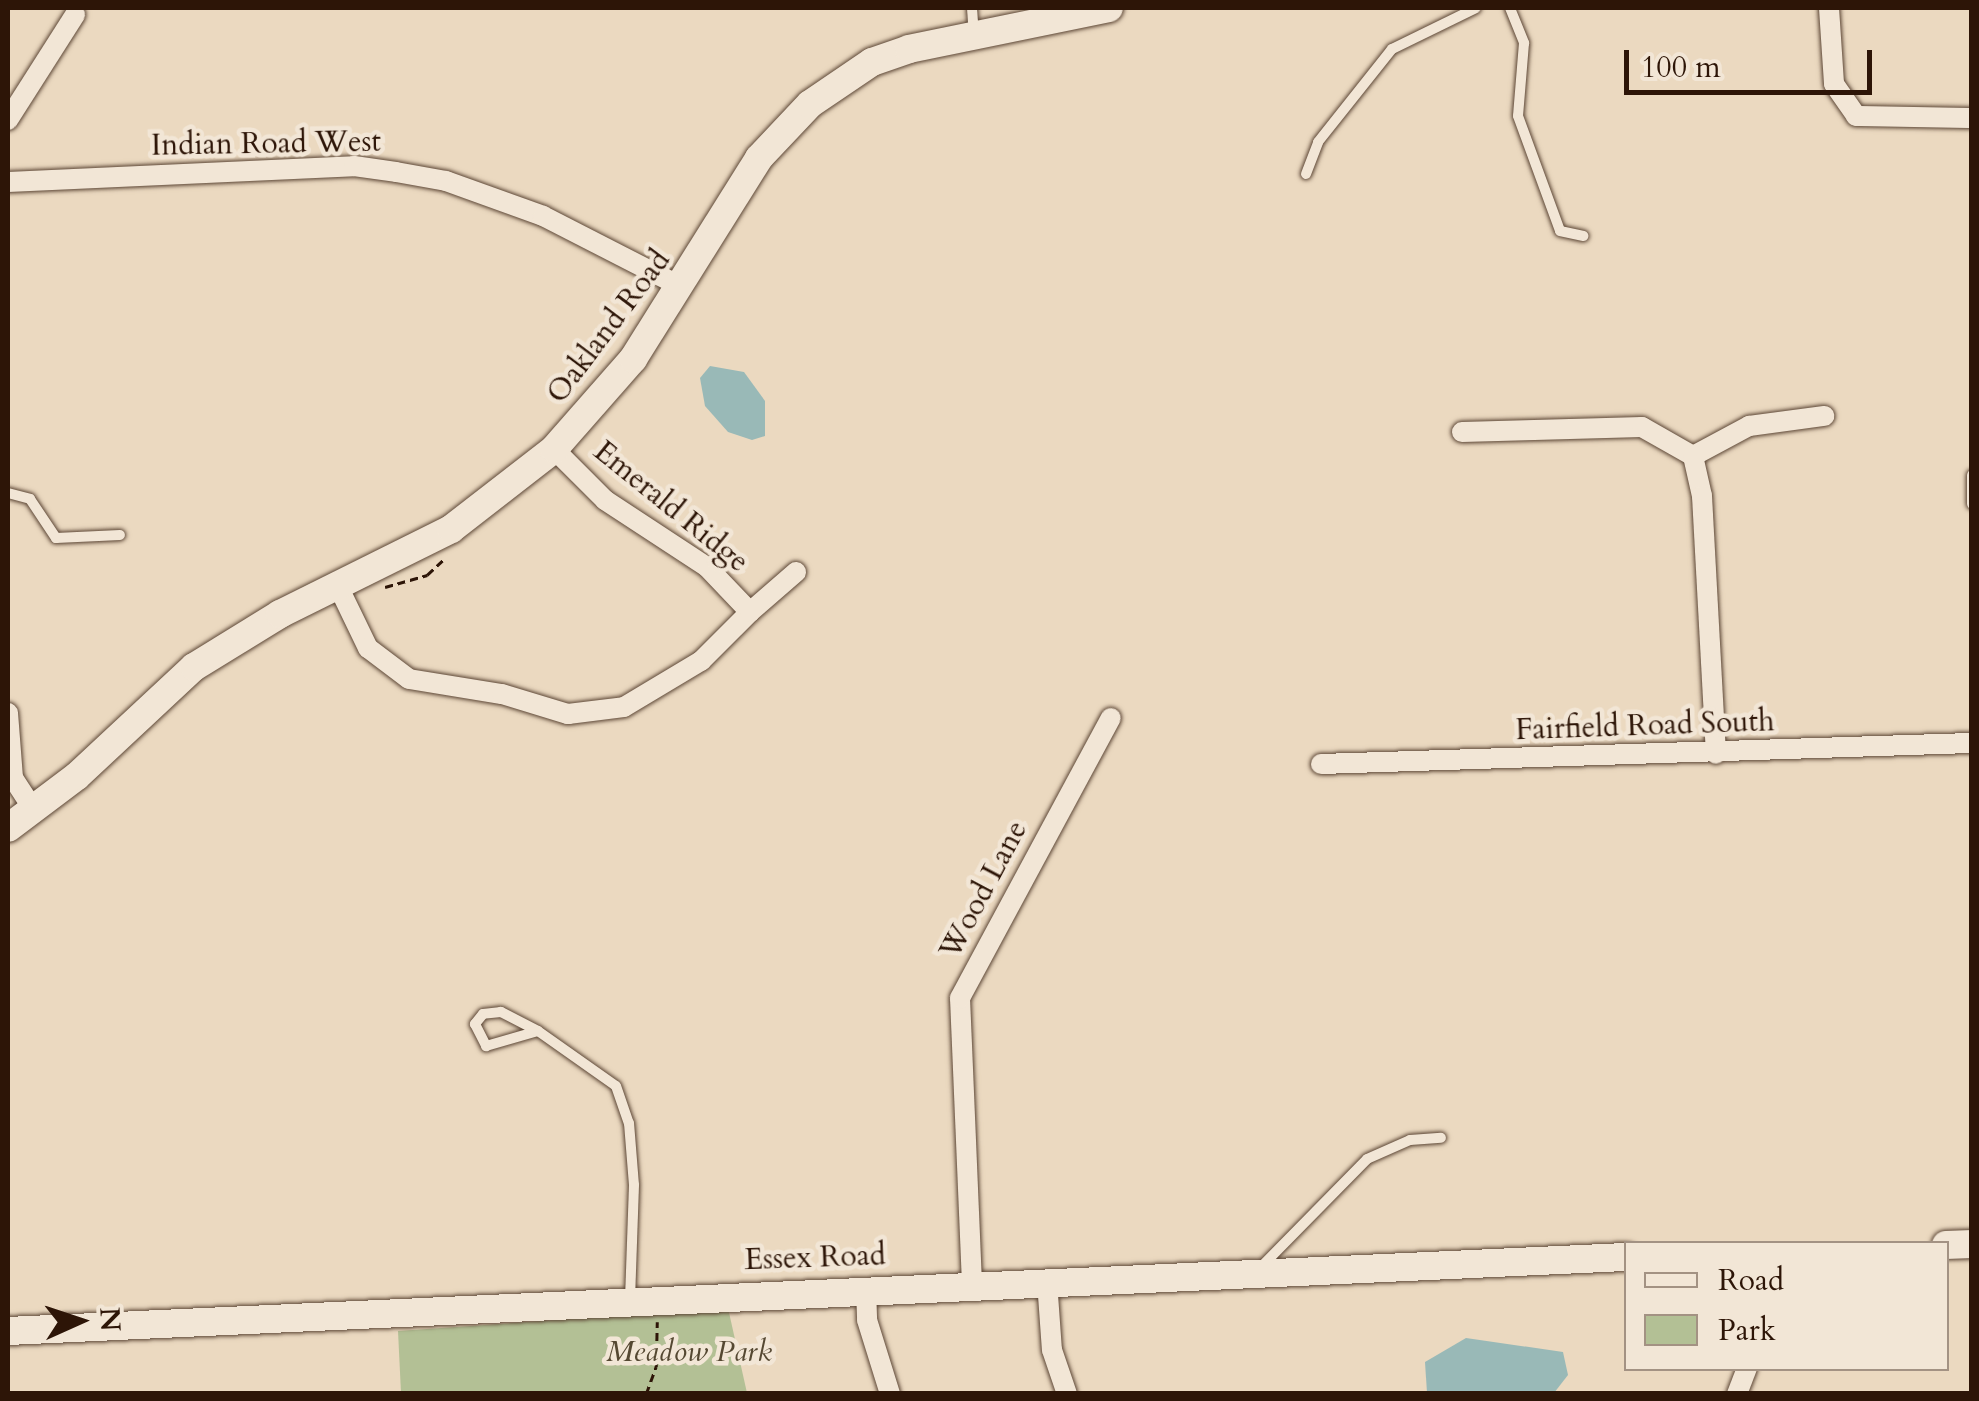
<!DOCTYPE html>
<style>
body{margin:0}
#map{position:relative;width:1979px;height:1401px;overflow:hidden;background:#ebd9c0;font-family:Cardo,serif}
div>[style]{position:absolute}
.green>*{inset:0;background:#b3c095}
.water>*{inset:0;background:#99b9b7}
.path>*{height:2.5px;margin-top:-1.25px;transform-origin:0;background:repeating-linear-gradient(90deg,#2d1507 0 8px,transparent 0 13px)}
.roads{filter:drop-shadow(0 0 2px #5c4635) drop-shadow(0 0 2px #5c4635)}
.lane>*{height:10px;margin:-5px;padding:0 5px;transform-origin:5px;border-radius:5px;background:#f2e6d6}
.street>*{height:20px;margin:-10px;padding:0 10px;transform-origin:10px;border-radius:10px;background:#f2e6d6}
.secondary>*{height:28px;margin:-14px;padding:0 14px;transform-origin:14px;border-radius:14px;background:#f2e6d6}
span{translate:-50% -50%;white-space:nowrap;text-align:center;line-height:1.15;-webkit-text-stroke:9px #f2e6d6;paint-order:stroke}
.street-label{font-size:30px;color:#2d1507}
.park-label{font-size:30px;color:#554832;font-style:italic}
.frame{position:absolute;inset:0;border:10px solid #2d1507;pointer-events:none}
.legend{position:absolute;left:1624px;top:1241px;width:325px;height:130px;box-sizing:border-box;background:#f2e6d6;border:2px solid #a39283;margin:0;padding:12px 18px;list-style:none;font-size:30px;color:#2d1507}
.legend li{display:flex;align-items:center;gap:20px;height:50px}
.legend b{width:50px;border:2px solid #a39283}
.north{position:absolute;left:30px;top:1271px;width:100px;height:100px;-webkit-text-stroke:8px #f2e6d6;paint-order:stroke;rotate:87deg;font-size:28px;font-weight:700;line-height:40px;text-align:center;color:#2d1507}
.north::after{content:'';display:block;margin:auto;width:35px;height:45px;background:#2d1507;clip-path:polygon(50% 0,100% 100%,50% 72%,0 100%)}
.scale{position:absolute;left:1624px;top:50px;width:248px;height:45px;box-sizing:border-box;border:5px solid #2d1507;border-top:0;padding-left:12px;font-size:30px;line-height:35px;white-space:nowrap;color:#2d1507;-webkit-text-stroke:8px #f2e6d6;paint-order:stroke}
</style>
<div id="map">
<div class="green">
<div style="clip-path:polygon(728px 1308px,747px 1393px,401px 1393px,398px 1331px)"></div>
</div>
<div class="water">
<div style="clip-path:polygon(710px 366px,744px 372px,765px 401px,765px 436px,752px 440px,728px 432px,705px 406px,700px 378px)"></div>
<div style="clip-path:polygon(1466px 1338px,1563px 1352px,1568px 1375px,1554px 1393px,1427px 1393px,1425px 1362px)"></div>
</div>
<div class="path">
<div style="left:385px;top:587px;width:44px;rotate:-15.9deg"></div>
<div style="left:427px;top:575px;width:22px;rotate:-43deg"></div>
<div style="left:646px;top:1394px;width:29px;rotate:-70deg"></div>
<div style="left:656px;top:1367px;width:45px;rotate:-88.7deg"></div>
</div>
<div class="roads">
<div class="lane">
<div style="left:972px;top:8px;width:27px;rotate:86deg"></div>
<div style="left:1510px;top:8px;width:38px;rotate:68deg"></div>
<div style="left:1524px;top:43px;width:73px;rotate:94.7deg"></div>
<div style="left:1518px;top:116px;width:122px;rotate:69.9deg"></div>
<div style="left:1560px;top:231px;width:24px;rotate:12deg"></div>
<div style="left:1306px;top:174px;width:34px;rotate:-69deg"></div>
<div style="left:1318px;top:142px;width:119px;rotate:-51.5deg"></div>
<div style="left:1392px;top:49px;width:93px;rotate:-26deg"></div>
<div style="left:1972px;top:475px;width:29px;rotate:90deg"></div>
<div style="left:8px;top:493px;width:23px;rotate:15deg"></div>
<div style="left:30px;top:499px;width:47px;rotate:56.3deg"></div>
<div style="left:56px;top:538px;width:64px;rotate:-2.7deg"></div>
<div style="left:538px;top:1031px;width:42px;rotate:-152.8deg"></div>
<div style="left:501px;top:1012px;width:18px;rotate:174deg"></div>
<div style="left:483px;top:1014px;width:13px;rotate:129deg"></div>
<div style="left:475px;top:1024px;width:25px;rotate:63deg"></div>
<div style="left:486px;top:1046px;width:54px;rotate:-16.1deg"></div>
<div style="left:538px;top:1031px;width:95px;rotate:35.2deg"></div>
<div style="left:616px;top:1086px;width:39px;rotate:71deg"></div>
<div style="left:629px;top:1123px;width:62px;rotate:85.4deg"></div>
<div style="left:634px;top:1185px;width:114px;rotate:92deg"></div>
<div style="left:1259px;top:1269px;width:154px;rotate:-45.5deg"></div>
<div style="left:1367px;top:1159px;width:47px;rotate:-23.8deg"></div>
<div style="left:1410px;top:1140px;width:31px;rotate:-4deg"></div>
</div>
<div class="street">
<div style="left:1829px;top:8px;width:76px;rotate:86.2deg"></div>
<div style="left:1834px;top:84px;width:39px;rotate:55deg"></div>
<div style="left:1856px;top:116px;width:116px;rotate:1deg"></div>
<div style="left:8px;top:120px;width:125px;rotate:-57.5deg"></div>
<div style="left:8px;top:182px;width:346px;rotate:-2.6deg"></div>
<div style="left:354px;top:166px;width:42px;rotate:8.1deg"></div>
<div style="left:396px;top:172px;width:51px;rotate:10.2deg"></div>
<div style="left:446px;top:181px;width:103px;rotate:19.8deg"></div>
<div style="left:543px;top:216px;width:156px;rotate:27.1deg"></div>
<div style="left:1462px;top:432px;width:180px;rotate:-1.6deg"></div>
<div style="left:1642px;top:427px;width:59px;rotate:29.6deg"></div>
<div style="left:1693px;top:456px;width:41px;rotate:77.3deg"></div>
<div style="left:1702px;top:496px;width:258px;rotate:86.9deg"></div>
<div style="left:1693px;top:456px;width:64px;rotate:-28.2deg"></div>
<div style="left:1749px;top:426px;width:76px;rotate:-7.6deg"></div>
<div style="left:339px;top:588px;width:67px;rotate:64.2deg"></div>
<div style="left:368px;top:648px;width:51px;rotate:37.1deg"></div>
<div style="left:409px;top:679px;width:94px;rotate:9.2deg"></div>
<div style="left:502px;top:694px;width:69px;rotate:16.9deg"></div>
<div style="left:568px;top:714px;width:56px;rotate:-7.1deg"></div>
<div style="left:624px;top:707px;width:90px;rotate:-30.9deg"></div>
<div style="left:701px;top:661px;width:69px;rotate:-45deg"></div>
<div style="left:750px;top:612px;width:62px;rotate:-133.7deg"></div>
<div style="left:707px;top:567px;width:122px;rotate:-146.7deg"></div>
<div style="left:605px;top:500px;width:72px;rotate:-135deg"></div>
<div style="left:750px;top:612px;width:61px;rotate:-41deg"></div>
<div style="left:8px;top:713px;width:65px;rotate:85.6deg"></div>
<div style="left:13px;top:778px;width:37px;rotate:57deg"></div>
<div style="left:1321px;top:764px;width:651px;rotate:-1.85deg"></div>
<div style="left:1047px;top:1281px;width:69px;rotate:85.9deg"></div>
<div style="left:1052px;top:1350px;width:46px;rotate:71.2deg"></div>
<div style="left:972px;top:1284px;width:286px;rotate:-92.4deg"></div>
<div style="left:960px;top:998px;width:318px;rotate:-61.7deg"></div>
<div style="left:866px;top:1288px;width:32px;rotate:88deg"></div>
<div style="left:867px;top:1320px;width:77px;rotate:72.7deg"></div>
<div style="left:1737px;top:1394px;width:28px;rotate:-69deg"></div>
</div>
<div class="secondary">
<div style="left:8px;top:828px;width:86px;rotate:-37deg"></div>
<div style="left:77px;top:776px;width:160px;rotate:-43deg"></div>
<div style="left:194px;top:667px;width:101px;rotate:-31.6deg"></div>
<div style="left:280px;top:614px;width:191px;rotate:-26.4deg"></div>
<div style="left:451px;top:529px;width:130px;rotate:-37.8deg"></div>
<div style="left:554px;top:449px;width:120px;rotate:-48.7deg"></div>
<div style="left:633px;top:359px;width:237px;rotate:-57.9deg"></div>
<div style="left:759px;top:158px;width:74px;rotate:-46.6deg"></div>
<div style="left:810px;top:104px;width:75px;rotate:-34.1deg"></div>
<div style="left:872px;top:62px;width:39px;rotate:-19deg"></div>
<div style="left:909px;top:49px;width:204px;rotate:-11.6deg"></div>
<div style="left:1946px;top:1245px;width:26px;rotate:-2deg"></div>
<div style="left:8px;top:1331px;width:1620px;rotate:-2.62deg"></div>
</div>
</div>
<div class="street-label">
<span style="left:266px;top:144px;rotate:-1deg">Indian Road West</span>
<span style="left:609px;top:327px;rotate:-53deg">Oakland Road</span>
<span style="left:671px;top:507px;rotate:39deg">Emerald Ridge</span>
<span style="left:1645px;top:726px;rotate:-2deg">Fairfield Road South</span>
<span style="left:984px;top:890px;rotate:-62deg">Wood Lane</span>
<span style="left:815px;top:1258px;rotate:-2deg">Essex Road</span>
</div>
<div class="park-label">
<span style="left:689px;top:1352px">Meadow Park</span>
</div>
<div class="frame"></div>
<ul class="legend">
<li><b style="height:12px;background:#f2e6d6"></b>Road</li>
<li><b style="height:28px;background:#b3c095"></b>Park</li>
</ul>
<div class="north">N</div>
<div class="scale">100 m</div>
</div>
